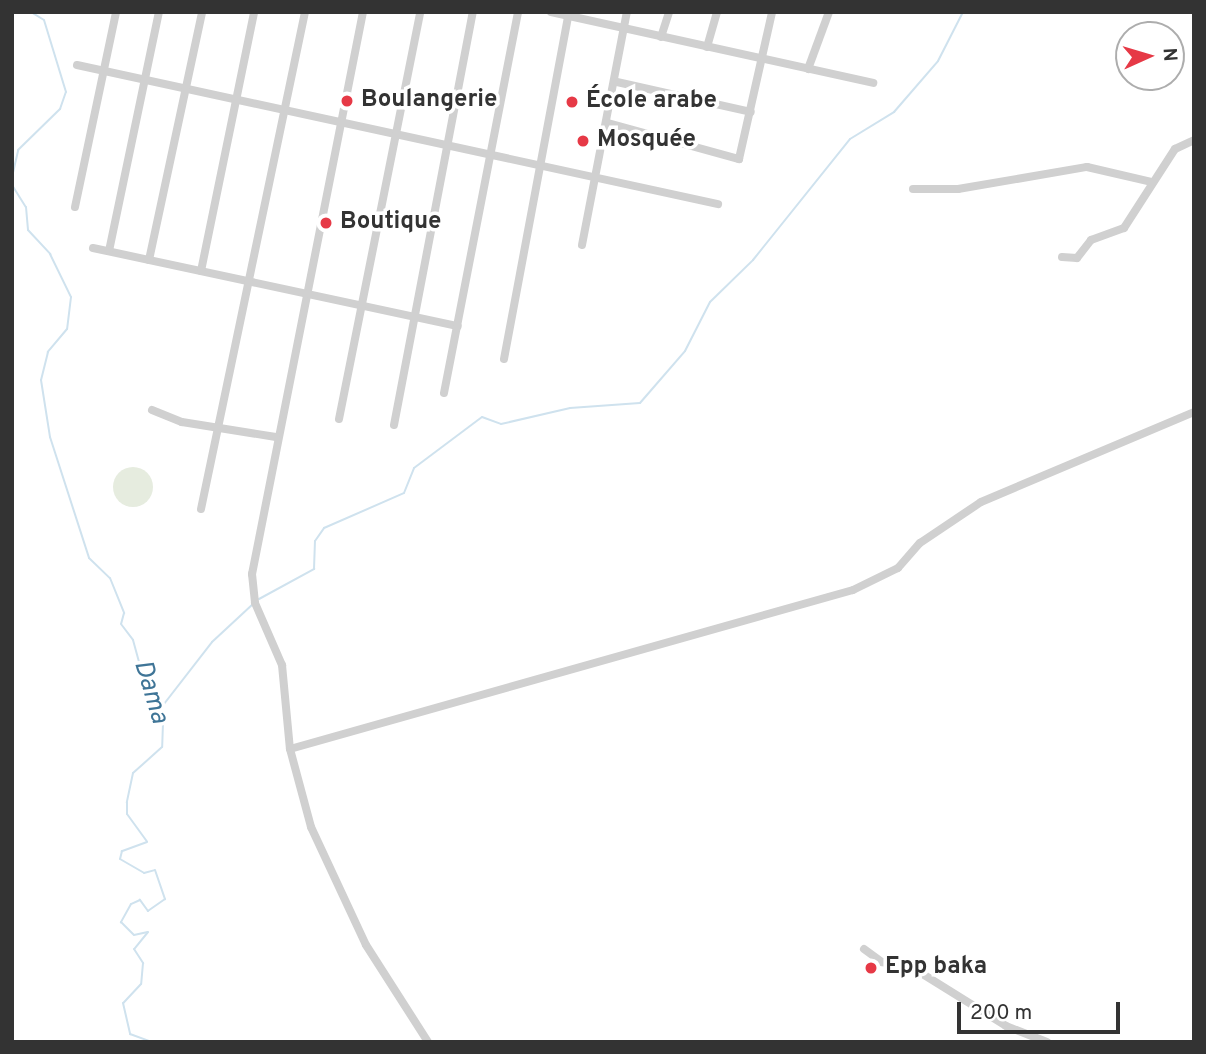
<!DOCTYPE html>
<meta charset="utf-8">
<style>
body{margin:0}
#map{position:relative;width:1206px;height:1054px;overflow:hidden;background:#fff;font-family:Overpass,sans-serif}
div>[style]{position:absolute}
.green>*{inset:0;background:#e6ecdf}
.round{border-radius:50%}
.stream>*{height:2px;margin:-1px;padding:0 1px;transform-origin:1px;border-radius:1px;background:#cfe2ee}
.minor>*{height:8px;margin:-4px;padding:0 4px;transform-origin:4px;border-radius:4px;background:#d0d0d0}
.dots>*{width:19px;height:19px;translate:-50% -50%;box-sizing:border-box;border:4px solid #fff;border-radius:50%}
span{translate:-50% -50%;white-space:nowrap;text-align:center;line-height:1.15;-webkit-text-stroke:7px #fff;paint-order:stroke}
.poi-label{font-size:24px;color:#333;font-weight:700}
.left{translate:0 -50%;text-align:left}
.water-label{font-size:26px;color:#3f7597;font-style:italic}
.frame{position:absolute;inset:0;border:14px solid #333;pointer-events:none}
.north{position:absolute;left:1115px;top:21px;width:70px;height:70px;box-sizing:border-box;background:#fff;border:2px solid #adadad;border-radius:50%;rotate:86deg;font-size:19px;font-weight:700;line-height:28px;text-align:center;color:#333}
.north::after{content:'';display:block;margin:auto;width:24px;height:32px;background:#e63946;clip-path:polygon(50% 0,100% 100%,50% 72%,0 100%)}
.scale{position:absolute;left:957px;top:1002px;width:163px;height:32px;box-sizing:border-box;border:4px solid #333;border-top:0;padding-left:9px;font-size:21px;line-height:24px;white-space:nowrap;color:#333;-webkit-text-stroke:5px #fff;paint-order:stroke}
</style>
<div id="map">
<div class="green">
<div class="round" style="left:113px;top:467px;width:40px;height:40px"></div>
</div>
<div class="stream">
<div style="left:12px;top:177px;width:28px;rotate:-77deg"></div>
<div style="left:18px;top:150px;width:59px;rotate:-44.3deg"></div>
<div style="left:60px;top:109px;width:18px;rotate:-71deg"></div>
<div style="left:66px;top:92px;width:75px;rotate:-107deg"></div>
<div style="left:44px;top:20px;width:15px;rotate:-148deg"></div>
<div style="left:12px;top:185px;width:26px;rotate:58deg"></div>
<div style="left:26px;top:207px;width:23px;rotate:85deg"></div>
<div style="left:28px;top:230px;width:33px;rotate:47deg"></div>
<div style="left:50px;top:254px;width:48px;rotate:64deg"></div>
<div style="left:71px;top:297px;width:32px;rotate:97deg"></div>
<div style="left:67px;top:329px;width:30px;rotate:130deg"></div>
<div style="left:48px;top:352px;width:29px;rotate:104deg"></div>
<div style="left:41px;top:380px;width:58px;rotate:81deg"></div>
<div style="left:50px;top:437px;width:127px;rotate:72.1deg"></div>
<div style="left:89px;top:558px;width:29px;rotate:44deg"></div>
<div style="left:110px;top:578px;width:38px;rotate:68deg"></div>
<div style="left:124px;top:613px;width:11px;rotate:105deg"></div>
<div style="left:121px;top:624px;width:20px;rotate:53deg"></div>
<div style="left:133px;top:640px;width:68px;rotate:74.7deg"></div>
<div style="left:151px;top:706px;width:21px;rotate:55deg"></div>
<div style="left:163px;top:723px;width:24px;rotate:92deg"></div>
<div style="left:162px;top:747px;width:39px;rotate:138deg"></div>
<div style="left:133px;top:773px;width:30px;rotate:102deg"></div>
<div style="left:127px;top:802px;width:12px;rotate:90deg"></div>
<div style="left:127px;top:814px;width:34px;rotate:54deg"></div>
<div style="left:147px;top:842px;width:27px;rotate:160deg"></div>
<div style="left:122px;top:851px;width:8px;rotate:104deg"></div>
<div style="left:120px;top:859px;width:28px;rotate:30deg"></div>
<div style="left:144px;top:873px;width:11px;rotate:-15deg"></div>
<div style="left:155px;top:870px;width:31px;rotate:71deg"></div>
<div style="left:165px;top:899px;width:21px;rotate:145deg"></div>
<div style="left:148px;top:911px;width:14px;rotate:-126deg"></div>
<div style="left:140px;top:900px;width:10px;rotate:156deg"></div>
<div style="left:131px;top:904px;width:21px;rotate:119deg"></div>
<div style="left:121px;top:922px;width:18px;rotate:45deg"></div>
<div style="left:134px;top:935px;width:14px;rotate:-12deg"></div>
<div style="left:148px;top:932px;width:22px;rotate:129deg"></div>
<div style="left:134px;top:949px;width:17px;rotate:57deg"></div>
<div style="left:143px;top:963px;width:21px;rotate:95deg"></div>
<div style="left:141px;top:984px;width:26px;rotate:133deg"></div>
<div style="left:123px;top:1003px;width:32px;rotate:77deg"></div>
<div style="left:130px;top:1034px;width:23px;rotate:20deg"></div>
<div style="left:259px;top:599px;width:63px;rotate:-28.6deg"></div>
<div style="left:314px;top:569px;width:28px;rotate:-88deg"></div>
<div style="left:315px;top:541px;width:16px;rotate:-55deg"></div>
<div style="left:324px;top:528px;width:87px;rotate:-23.6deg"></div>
<div style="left:404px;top:493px;width:27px;rotate:-68deg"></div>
<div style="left:414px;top:468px;width:85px;rotate:-36.9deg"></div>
<div style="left:482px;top:417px;width:20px;rotate:20deg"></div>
<div style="left:501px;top:424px;width:71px;rotate:-13.1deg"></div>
<div style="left:570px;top:408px;width:70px;rotate:-4.1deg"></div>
<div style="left:640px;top:403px;width:69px;rotate:-49.1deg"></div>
<div style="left:685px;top:351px;width:55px;rotate:-63deg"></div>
<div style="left:710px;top:302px;width:60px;rotate:-44.3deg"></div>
<div style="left:753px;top:260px;width:155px;rotate:-51.3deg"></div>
<div style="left:850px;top:139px;width:52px;rotate:-31.5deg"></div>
<div style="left:894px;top:112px;width:67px;rotate:-49.2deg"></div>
<div style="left:938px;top:61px;width:55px;rotate:-63deg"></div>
<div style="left:157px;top:713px;width:90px;rotate:-52.2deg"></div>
<div style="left:212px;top:642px;width:54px;rotate:-42.8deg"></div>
</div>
<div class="minor">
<div style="left:363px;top:12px;width:573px;rotate:101.17deg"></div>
<div style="left:252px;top:574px;width:29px;rotate:84deg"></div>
<div style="left:255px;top:603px;width:68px;rotate:66.5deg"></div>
<div style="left:282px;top:665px;width:84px;rotate:84.6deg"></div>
<div style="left:290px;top:749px;width:81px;rotate:74.9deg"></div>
<div style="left:311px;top:827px;width:130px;rotate:65deg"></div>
<div style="left:366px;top:945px;width:115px;rotate:57.4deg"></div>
<div style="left:551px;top:12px;width:330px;rotate:12.4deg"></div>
<div style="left:661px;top:37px;width:26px;rotate:-72deg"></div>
<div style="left:707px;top:47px;width:36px;rotate:-74deg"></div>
<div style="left:77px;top:65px;width:656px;rotate:12.24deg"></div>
<div style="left:808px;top:69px;width:61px;rotate:-69.8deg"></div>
<div style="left:617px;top:82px;width:137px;rotate:12.6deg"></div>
<div style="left:608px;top:123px;width:136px;rotate:15.4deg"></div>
<div style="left:739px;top:159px;width:151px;rotate:-77.3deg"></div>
<div style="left:913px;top:189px;width:45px"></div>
<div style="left:958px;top:189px;width:131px;rotate:-9.7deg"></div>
<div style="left:1087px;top:167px;width:67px;rotate:13deg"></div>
<div style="left:75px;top:207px;width:199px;rotate:-78.1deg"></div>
<div style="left:582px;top:245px;width:237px;rotate:-79.1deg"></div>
<div style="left:93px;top:248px;width:373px;rotate:12.1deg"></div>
<div style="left:109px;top:251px;width:244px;rotate:-78.2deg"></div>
<div style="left:1062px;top:257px;width:15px;rotate:4deg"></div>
<div style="left:1077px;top:258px;width:23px;rotate:-52deg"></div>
<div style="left:1091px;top:240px;width:35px;rotate:-20deg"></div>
<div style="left:1124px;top:228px;width:94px;rotate:-57.2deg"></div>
<div style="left:1175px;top:149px;width:21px;rotate:-25deg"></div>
<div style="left:149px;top:260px;width:254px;rotate:-77.9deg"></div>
<div style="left:201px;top:271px;width:264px;rotate:-78.4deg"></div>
<div style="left:504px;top:359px;width:353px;rotate:-79.4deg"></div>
<div style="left:444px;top:393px;width:388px;rotate:-79deg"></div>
<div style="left:152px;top:410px;width:32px;rotate:22deg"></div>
<div style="left:182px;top:422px;width:95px;rotate:9.1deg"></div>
<div style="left:339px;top:419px;width:415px;rotate:-78.7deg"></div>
<div style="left:394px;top:425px;width:420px;rotate:-79.2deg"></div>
<div style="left:201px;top:509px;width:508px;rotate:-78.18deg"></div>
<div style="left:290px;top:749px;width:585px;rotate:-15.77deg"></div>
<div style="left:853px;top:590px;width:50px;rotate:-26.1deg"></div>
<div style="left:898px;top:568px;width:33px;rotate:-49deg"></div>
<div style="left:920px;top:543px;width:73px;rotate:-33.9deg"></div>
<div style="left:981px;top:502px;width:231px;rotate:-22.9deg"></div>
<div style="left:864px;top:949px;width:22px;rotate:36deg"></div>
<div style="left:882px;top:962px;width:32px;rotate:11deg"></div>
<div style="left:913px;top:968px;width:110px;rotate:31.9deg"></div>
<div style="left:1006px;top:1026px;width:44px;rotate:21.3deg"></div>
</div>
<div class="dots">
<div style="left:347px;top:101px;background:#e63946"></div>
<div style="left:572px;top:102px;background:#e63946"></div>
<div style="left:583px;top:141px;background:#e63946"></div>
<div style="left:326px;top:223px;background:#e63946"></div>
<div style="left:871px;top:968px;background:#e63946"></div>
</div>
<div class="poi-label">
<span class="left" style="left:361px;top:101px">Boulangerie</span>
<span class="left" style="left:586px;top:102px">École arabe</span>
<span class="left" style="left:597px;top:141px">Mosquée</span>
<span class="left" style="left:340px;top:223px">Boutique</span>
<span class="left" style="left:885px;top:968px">Epp baka</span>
</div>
<div class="water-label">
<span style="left:150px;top:692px;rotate:73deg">Dama</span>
</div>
<div class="frame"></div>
<div class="north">N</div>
<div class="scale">200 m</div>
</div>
